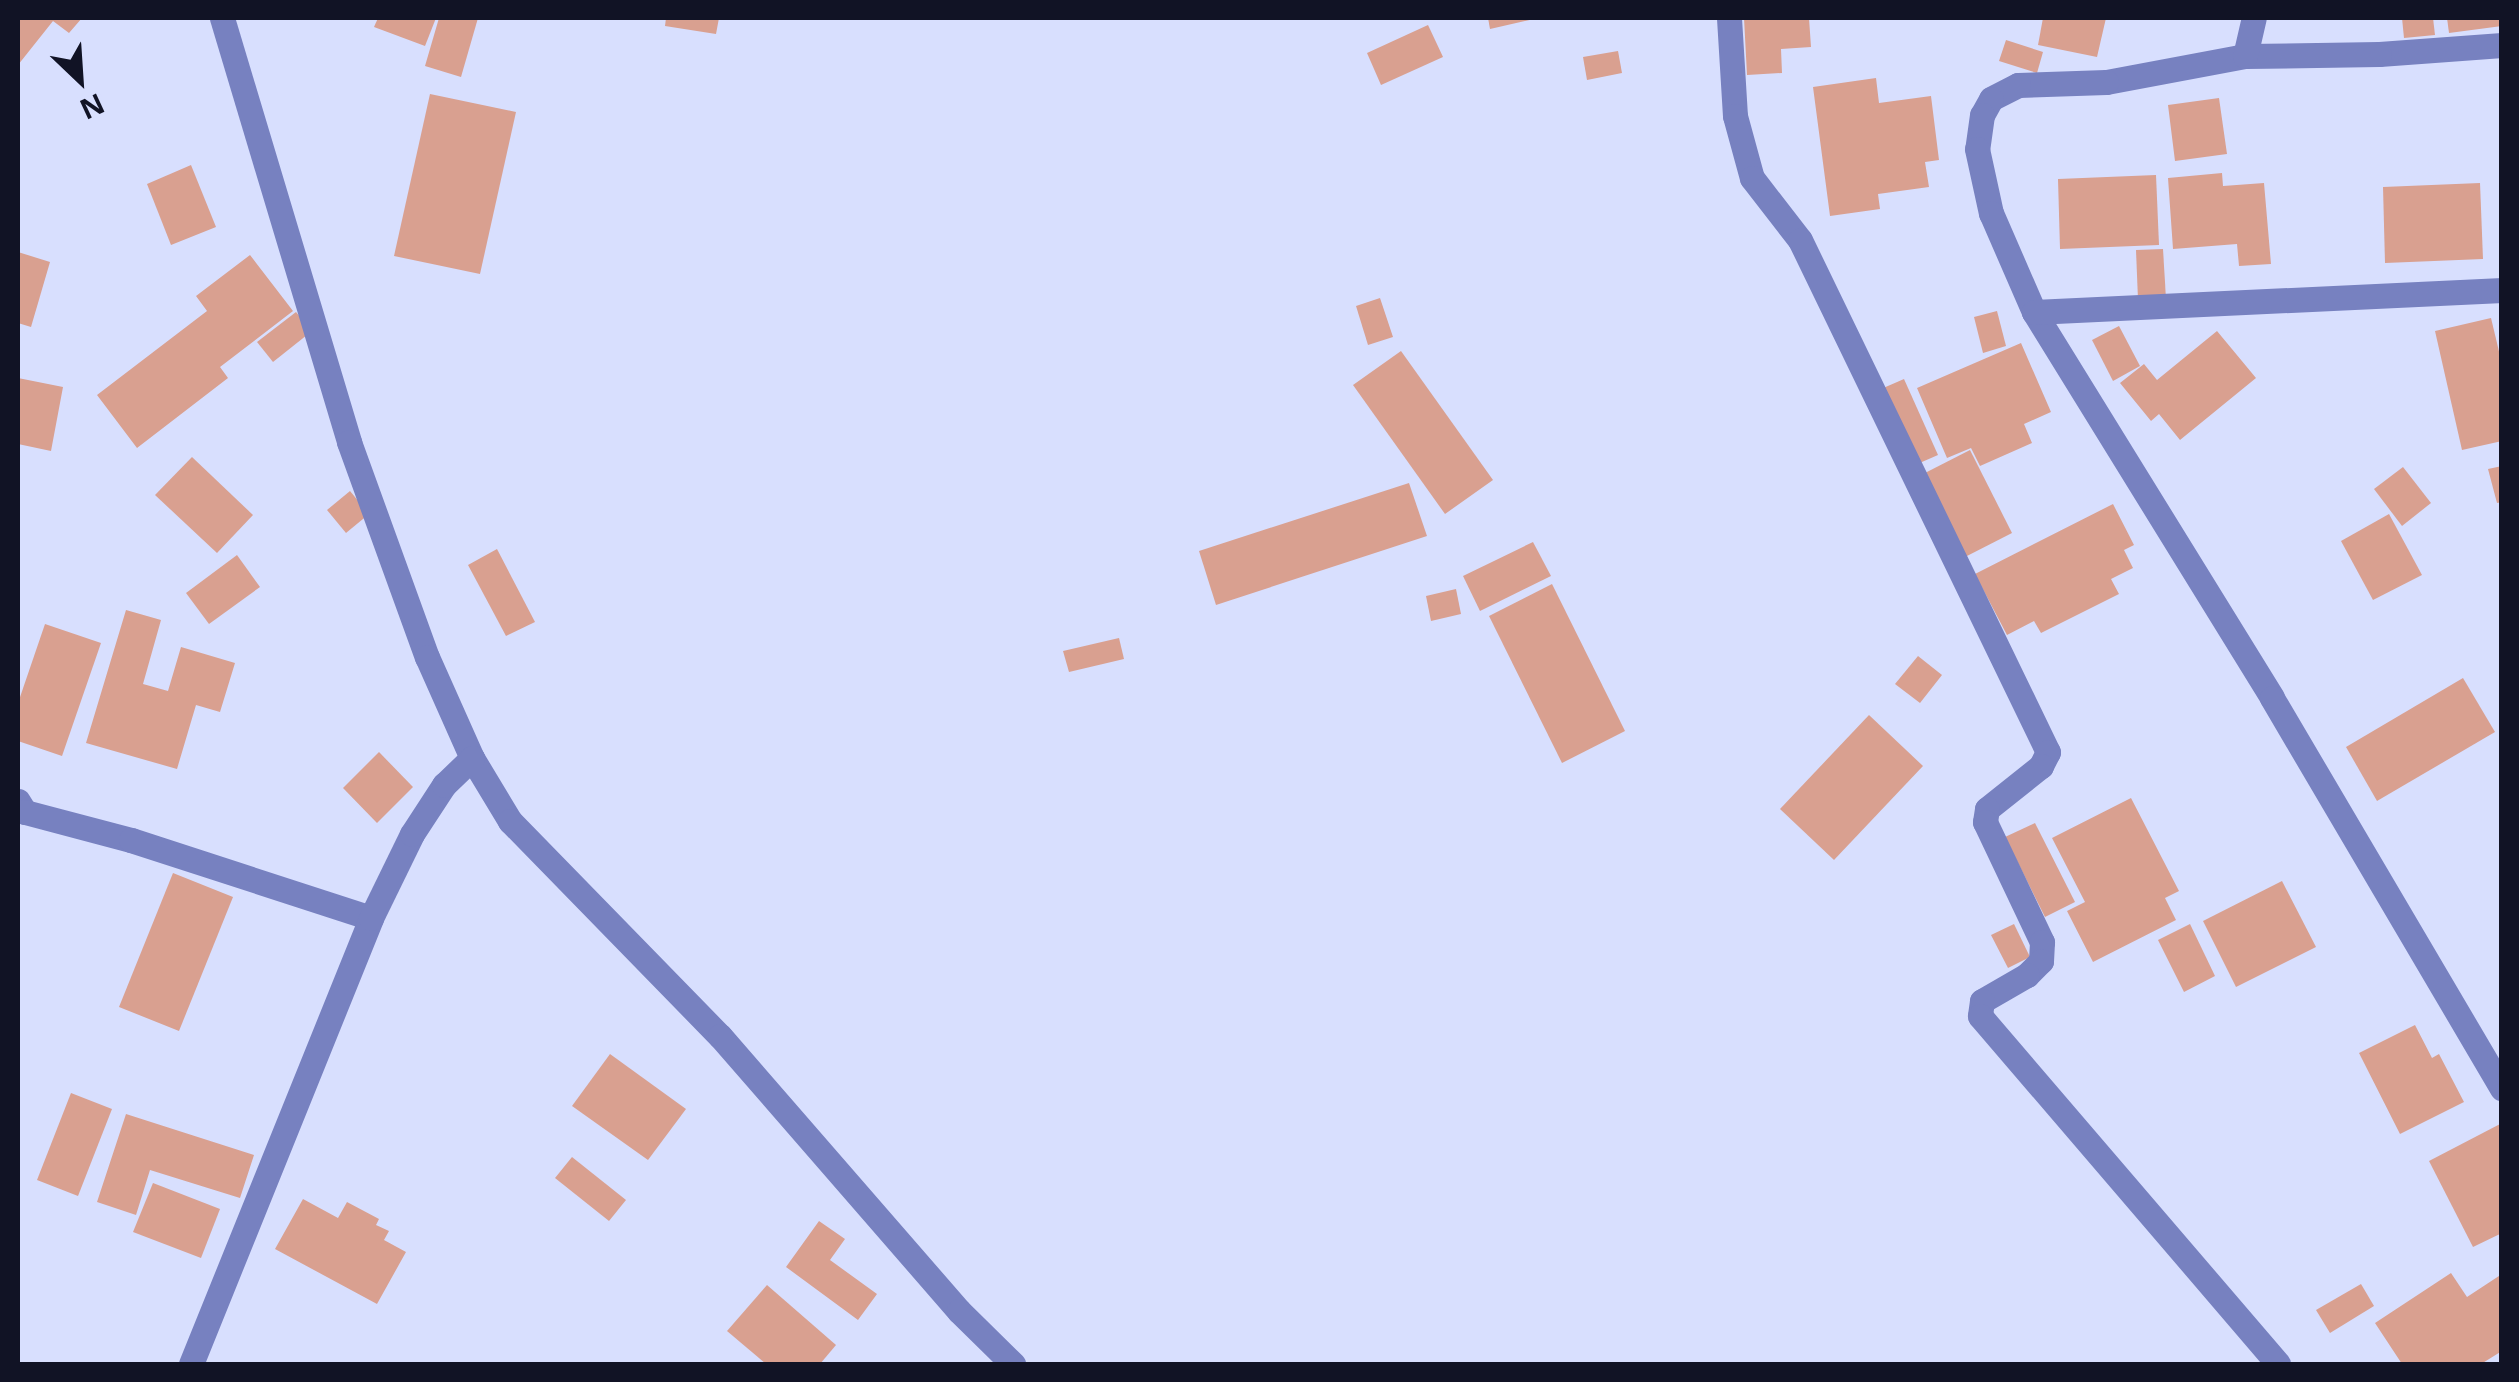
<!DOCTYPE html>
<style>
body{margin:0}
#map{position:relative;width:2519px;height:1382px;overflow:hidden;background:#d8dffe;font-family:"Noto Sans",sans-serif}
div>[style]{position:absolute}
.building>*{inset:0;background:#d9a090}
.minor>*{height:25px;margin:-12.5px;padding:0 12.5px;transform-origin:12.5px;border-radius:12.5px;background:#7781c0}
span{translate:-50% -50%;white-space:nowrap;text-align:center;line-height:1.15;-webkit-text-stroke:9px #d8dffe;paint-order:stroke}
.frame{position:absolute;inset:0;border:20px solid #111325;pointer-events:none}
.north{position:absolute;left:30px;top:30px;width:100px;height:100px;-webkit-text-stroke:8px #d8dffe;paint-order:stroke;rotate:155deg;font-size:28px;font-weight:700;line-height:40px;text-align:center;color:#111325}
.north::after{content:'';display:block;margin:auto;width:35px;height:45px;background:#111325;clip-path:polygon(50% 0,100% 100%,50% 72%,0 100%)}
</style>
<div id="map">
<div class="building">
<div style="clip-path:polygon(18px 18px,82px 18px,69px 33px,53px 21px,18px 65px)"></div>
<div style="clip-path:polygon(378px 18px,436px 18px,425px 46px,374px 27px)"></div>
<div style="clip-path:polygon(439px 18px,478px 18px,461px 77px,425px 66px)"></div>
<div style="clip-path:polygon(666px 18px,719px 18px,716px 34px,665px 26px)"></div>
<div style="clip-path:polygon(1488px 18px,1534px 18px,1534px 19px,1490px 29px)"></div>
<div style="clip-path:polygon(1744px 18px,1809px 18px,1811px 47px,1781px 49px,1782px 73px,1747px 75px)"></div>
<div style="clip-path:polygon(2043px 18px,2106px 18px,2097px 57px,2038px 45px)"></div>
<div style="clip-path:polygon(2402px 18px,2433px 18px,2435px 35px,2404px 38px)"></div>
<div style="clip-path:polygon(2447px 18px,2502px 18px,2502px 26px,2449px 33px)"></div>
<div style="clip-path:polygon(1428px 25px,1443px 57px,1381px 85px,1367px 53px)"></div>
<div style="clip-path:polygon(2006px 40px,2043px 52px,2037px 73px,1999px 61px)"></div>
<div style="clip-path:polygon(1618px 51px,1622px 73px,1587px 80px,1583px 57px)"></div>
<div style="clip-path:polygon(1876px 78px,1879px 103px,1931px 96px,1939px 160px,1925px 162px,1929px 187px,1878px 194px,1880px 209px,1830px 216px,1813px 87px)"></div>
<div style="clip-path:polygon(430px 94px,516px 112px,480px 274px,394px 256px)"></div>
<div style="clip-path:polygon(2219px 98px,2227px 154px,2175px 161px,2168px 105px)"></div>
<div style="clip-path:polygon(191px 165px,216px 227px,171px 245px,147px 184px)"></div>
<div style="clip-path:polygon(2222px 173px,2223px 186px,2264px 183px,2271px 264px,2239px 266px,2237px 244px,2173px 249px,2168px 178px)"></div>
<div style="clip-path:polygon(2156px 175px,2159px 245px,2060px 249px,2058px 179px)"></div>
<div style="clip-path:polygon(2480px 183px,2483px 259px,2385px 263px,2383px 187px)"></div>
<div style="clip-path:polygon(2163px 249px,2166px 299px,2138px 300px,2136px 250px)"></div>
<div style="clip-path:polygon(18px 252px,50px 262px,31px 327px,18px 323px)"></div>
<div style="clip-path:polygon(250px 255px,293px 311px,220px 367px,228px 378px,137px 448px,97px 395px,207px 311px,196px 296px)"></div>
<div style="clip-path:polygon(1380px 298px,1393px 337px,1368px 345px,1356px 306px)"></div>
<div style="clip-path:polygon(1997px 311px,2006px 346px,1983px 353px,1974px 317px)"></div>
<div style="clip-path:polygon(296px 312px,312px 331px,273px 362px,257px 342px)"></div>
<div style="clip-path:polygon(2491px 318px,2502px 364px,2502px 441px,2462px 450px,2435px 331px)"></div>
<div style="clip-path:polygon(2119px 326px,2140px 366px,2113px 381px,2092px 340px)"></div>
<div style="clip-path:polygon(2217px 331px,2256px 378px,2180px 440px,2159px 414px,2151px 421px,2120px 383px,2144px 364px,2157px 380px)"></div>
<div style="clip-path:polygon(2021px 343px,2051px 412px,2024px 424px,2032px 443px,1980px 466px,1971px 448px,1947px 458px,1917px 388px)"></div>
<div style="clip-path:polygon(1401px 351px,1493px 480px,1445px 514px,1353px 385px)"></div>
<div style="clip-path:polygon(18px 378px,63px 387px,51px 451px,18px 444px)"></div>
<div style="clip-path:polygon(1904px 379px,1938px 455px,1915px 465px,1881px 389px)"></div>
<div style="clip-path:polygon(1970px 450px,2012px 533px,1965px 557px,1923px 474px)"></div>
<div style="clip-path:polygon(192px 457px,253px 515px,217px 553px,155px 495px)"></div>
<div style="clip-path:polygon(2502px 466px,2502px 502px,2497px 503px,2488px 469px)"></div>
<div style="clip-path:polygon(2403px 467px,2431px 503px,2402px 526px,2374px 489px)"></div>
<div style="clip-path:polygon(1409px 483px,1427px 536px,1216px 605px,1199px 551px)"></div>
<div style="clip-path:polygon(350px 491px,369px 514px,346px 533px,327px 510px)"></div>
<div style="clip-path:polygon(2113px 504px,2134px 545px,2124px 550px,2133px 568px,2111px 579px,2119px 594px,2041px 633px,2034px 621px,2007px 635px,1975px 574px)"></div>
<div style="clip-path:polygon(2389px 514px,2422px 575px,2373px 600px,2341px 541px)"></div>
<div style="clip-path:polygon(1533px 542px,1551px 576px,1480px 611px,1463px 576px)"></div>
<div style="clip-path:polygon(497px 549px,535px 622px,506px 636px,468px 565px)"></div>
<div style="clip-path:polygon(237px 555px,260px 587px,209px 624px,186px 593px)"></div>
<div style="clip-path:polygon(1552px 584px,1625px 731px,1562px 763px,1489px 616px)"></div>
<div style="clip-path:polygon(1456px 589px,1461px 614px,1431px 621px,1426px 596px)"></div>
<div style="clip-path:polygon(126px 610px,161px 620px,143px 684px,168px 691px,181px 647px,235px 663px,220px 712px,196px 705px,177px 769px,86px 743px)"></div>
<div style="clip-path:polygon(45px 624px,101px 643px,62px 756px,18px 741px,18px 703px)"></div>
<div style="clip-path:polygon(1119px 638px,1124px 659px,1069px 672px,1063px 651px)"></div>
<div style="clip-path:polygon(1918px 656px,1942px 675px,1920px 703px,1895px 684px)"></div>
<div style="clip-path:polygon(2463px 678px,2495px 732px,2377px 801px,2346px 747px)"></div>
<div style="clip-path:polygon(1869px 715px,1923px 766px,1834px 860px,1780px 809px)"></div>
<div style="clip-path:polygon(379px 752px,413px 787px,377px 823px,343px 788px)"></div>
<div style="clip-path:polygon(2131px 798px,2179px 891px,2165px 898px,2176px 920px,2093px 962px,2067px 911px,2085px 902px,2052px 838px)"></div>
<div style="clip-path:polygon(2035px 823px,2075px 902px,2045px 917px,2005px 837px)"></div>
<div style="clip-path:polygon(173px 873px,233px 897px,179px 1031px,119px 1007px)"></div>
<div style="clip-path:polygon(2282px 881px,2316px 947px,2236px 987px,2203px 921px)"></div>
<div style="clip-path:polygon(2014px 924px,2030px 957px,2008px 968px,1991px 935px)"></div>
<div style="clip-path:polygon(2190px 924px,2215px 976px,2184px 992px,2158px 940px)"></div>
<div style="clip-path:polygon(2415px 1025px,2432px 1058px,2439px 1054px,2464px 1102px,2400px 1134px,2359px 1053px)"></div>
<div style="clip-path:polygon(610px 1054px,686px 1109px,648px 1160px,572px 1106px)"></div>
<div style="clip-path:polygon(71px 1093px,112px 1109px,78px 1196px,37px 1180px)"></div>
<div style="clip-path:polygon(126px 1114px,254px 1155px,240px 1198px,150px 1170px,136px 1215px,97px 1202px)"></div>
<div style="clip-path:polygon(2502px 1123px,2502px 1233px,2473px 1247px,2429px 1161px)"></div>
<div style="clip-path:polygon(572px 1157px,626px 1200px,609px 1221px,555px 1178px)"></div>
<div style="clip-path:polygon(153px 1183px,220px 1209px,201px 1258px,133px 1232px)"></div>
<div style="clip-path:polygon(303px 1199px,338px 1218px,347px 1202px,379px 1219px,376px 1225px,389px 1231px,384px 1240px,406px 1252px,377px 1304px,275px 1249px)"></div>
<div style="clip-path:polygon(819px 1221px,845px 1239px,830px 1260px,877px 1294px,858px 1320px,786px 1267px)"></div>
<div style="clip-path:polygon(2451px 1273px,2467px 1297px,2502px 1274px,2502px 1351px,2481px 1364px,2402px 1364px,2375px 1323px)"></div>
<div style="clip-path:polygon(2361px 1284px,2374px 1306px,2330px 1333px,2316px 1310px)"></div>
<div style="clip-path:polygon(767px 1285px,836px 1345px,820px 1364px,766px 1364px,727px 1331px)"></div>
</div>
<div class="minor">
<div style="left:222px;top:18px;width:443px;rotate:73.3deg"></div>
<div style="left:349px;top:442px;width:229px;rotate:70.1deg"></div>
<div style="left:427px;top:657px;width:111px;rotate:66deg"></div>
<div style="left:472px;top:758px;width:74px;rotate:58.9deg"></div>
<div style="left:510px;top:821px;width:301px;rotate:45.7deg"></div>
<div style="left:720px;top:1036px;width:364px;rotate:49deg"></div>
<div style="left:959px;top:1311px;width:76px;rotate:44.5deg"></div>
<div style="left:1729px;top:18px;width:98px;rotate:86.5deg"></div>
<div style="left:1735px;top:116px;width:64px;rotate:74.7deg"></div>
<div style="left:1752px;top:178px;width:78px;rotate:52.3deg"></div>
<div style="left:1800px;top:240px;width:569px;rotate:64.16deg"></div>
<div style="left:2048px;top:752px;width:16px;rotate:117deg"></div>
<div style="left:2041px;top:766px;width:69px;rotate:141.5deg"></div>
<div style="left:1987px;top:809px;width:13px;rotate:99deg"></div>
<div style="left:1985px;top:822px;width:133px;rotate:64.6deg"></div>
<div style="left:2042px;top:942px;width:19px;rotate:93deg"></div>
<div style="left:2041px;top:961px;width:20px;rotate:135deg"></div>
<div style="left:2027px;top:975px;width:52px;rotate:150deg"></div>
<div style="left:1982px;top:1001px;width:15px;rotate:98deg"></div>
<div style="left:1980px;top:1016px;width:458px;rotate:49.4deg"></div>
<div style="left:2502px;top:45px;width:123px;rotate:175.8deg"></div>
<div style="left:2379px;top:54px;width:134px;rotate:179.1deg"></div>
<div style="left:2245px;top:56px;width:141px;rotate:169.4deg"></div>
<div style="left:2106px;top:82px;width:88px;rotate:178deg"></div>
<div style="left:2018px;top:85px;width:30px;rotate:153deg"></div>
<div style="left:1991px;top:99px;width:18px;rotate:119deg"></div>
<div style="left:1982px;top:115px;width:34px;rotate:98deg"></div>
<div style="left:1977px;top:149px;width:66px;rotate:77.7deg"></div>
<div style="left:1991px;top:213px;width:108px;rotate:66.5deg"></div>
<div style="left:2034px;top:312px;width:453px;rotate:58.3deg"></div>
<div style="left:2272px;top:698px;width:453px;rotate:59.5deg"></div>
<div style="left:2245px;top:56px;width:39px;rotate:-77deg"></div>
<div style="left:2034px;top:312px;width:469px;rotate:-2.7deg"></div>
<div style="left:18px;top:801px;width:13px;rotate:58deg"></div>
<div style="left:25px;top:812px;width:110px;rotate:14.8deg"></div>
<div style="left:131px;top:840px;width:252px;rotate:18deg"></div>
<div style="left:191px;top:1364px;width:481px;rotate:-68deg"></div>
<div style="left:371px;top:918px;width:93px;rotate:-64deg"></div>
<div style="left:412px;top:834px;width:59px;rotate:-56.9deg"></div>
<div style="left:444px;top:785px;width:39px;rotate:-44deg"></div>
</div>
<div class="frame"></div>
<div class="north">N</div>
</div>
